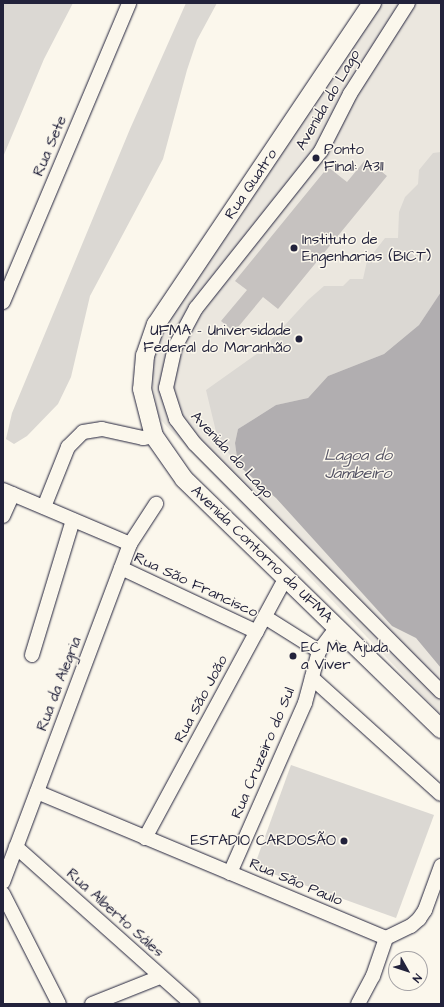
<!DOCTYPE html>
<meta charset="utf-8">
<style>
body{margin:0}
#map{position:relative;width:444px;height:1007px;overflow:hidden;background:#fbf7ec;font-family:"Architects Daughter",sans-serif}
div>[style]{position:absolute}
.built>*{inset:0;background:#ebe7df}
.green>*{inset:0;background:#dbd8d3}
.water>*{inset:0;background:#b1aeb0}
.building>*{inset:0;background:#c6c2c0}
.roads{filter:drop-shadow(0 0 1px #22223b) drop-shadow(0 0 1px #22223b)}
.minor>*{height:14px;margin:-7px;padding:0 7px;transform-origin:7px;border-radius:7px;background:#fbf7ec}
.major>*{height:18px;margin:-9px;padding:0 9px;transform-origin:9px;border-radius:9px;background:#fbf7ec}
.dots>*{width:11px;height:11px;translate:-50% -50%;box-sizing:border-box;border:2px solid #fbf7ec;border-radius:50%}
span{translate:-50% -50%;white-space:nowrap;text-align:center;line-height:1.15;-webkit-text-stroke:3px #fbf7ec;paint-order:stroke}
.street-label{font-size:15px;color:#22223b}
.poi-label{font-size:15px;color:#22223b}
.left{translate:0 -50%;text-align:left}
.right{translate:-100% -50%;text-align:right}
.water-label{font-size:16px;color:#545364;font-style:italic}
.frame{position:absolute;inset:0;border:4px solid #22223b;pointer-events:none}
.north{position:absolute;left:388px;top:951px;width:40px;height:40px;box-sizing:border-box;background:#fbf7ec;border:1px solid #a4a2a5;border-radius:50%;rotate:129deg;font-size:11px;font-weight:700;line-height:16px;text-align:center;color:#22223b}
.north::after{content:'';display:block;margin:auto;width:14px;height:18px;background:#22223b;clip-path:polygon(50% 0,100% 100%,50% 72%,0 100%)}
</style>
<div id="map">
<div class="built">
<div style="clip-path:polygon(371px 3px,441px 3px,441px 715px,158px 417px,150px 365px,165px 313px)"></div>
</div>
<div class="green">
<div style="clip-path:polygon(3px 3px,73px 3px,44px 59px,3px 157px)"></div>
<div style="clip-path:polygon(186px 3px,217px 3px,197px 40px,187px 70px,163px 159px,90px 296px,71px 377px,58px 404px,27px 436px,14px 444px,6px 439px,12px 413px,130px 129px)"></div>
<div style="clip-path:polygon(441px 152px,440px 294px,419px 325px,384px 354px,328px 376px,308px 398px,276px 405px,238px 429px,235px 443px,238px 465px,218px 440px,206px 390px,261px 351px,308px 300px,324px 286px,343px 286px,350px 279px,363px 279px,367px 261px,385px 238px,398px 238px,399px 212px,405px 197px,418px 184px,419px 170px,433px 153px)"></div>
<div style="clip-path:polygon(291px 765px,434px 815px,396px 918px,254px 867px)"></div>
</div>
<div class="water">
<div style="clip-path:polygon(441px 292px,441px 668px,416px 638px,392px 626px,276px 498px,238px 465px,235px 443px,238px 429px,276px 405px,308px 398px,328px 376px,384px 354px,419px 325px)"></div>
</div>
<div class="building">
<div style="clip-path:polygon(366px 159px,387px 176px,278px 309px,263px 297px,234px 332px,221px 321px,247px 290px,235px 281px,328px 167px,347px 182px)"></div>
</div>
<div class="roads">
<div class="minor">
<div style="left:408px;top:3px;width:108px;rotate:122.5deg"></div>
<div style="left:350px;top:94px;width:64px;rotate:117deg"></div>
<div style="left:321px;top:151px;width:201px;rotate:128.5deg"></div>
<div style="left:196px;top:308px;width:44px;rotate:118.3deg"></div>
<div style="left:175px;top:347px;width:42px;rotate:102.4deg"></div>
<div style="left:166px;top:388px;width:33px;rotate:72deg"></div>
<div style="left:176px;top:419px;width:31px;rotate:53deg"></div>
<div style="left:195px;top:444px;width:349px;rotate:45.2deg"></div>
<div style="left:3px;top:302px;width:324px;rotate:-67.1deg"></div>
<div style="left:3px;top:490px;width:138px;rotate:23deg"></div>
<div style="left:44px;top:507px;width:65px;rotate:-68.2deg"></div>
<div style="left:68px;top:447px;width:21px;rotate:-45deg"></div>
<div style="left:83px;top:432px;width:19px;rotate:-9deg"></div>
<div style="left:102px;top:429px;width:42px;rotate:12.4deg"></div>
<div style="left:143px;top:438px;width:11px;rotate:-10deg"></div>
<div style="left:3px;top:516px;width:24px;rotate:-66deg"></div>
<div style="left:121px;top:568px;width:150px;rotate:25.2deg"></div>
<div style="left:265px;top:617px;width:64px;rotate:32.2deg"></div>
<div style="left:32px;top:655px;width:141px;rotate:-73.1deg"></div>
<div style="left:312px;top:678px;width:173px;rotate:42deg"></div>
<div style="left:37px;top:792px;width:378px;rotate:22.7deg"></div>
<div style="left:145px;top:838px;width:297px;rotate:-61.6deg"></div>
<div style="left:16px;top:847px;width:236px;rotate:41.7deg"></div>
<div style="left:230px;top:873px;width:186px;rotate:-66.2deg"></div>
<div style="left:305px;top:703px;width:54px;rotate:-74.9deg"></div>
<div style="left:319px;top:651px;width:30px;rotate:-53deg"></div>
<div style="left:3px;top:882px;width:361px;rotate:-69.4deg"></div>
<div style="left:130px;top:544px;width:48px;rotate:-57deg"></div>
<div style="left:3px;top:894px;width:123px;rotate:63deg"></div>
<div style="left:386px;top:938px;width:28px;rotate:-26deg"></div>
<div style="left:411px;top:926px;width:11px;rotate:-41deg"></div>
<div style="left:419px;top:919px;width:11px;rotate:-56deg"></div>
<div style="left:425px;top:910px;width:47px;rotate:-70deg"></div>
<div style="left:92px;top:1004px;width:73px;rotate:-21.7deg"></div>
<div style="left:358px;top:1004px;width:32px;rotate:-62deg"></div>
<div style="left:373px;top:976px;width:40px;rotate:-71.1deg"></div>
</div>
<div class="major">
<div style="left:372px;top:3px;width:387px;rotate:123.9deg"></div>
<div style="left:156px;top:324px;width:34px;rotate:109deg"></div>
<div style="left:145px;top:356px;width:33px;rotate:95deg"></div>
<div style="left:142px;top:389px;width:49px;rotate:75.7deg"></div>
<div style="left:154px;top:436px;width:52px;rotate:55.1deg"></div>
<div style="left:184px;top:479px;width:359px;rotate:44.2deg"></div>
</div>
</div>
<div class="dots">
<div style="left:316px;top:158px;background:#22223b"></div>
<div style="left:294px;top:248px;background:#22223b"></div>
<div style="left:299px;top:339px;background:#22223b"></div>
<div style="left:293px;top:656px;background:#22223b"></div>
<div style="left:344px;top:841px;background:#22223b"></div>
</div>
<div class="street-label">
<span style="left:328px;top:100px;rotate:-60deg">Avenida do Lago</span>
<span style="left:50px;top:146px;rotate:-67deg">Rua Sete</span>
<span style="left:251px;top:184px;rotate:-56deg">Rua Quatro</span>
<span style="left:232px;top:455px;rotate:47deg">Avenida do Lago</span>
<span style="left:262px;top:554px;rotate:44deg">Avenida Contorno da UFMA</span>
<span style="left:196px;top:585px;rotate:25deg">Rua São Francisco</span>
<span style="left:59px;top:684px;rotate:-69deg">Rua da Alegria</span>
<span style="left:201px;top:699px;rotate:-62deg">Rua São João</span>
<span style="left:263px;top:753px;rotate:-67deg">Rua Cruzeiro do Sul</span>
<span style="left:296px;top:882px;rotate:23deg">Rua São Paulo</span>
<span style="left:115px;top:913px;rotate:42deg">Rua Alberto Sáles</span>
</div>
<div class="poi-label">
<span class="left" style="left:324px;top:158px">Ponto<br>Final: A311</span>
<span class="left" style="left:302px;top:248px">Instituto de<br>Engenharias (BICT)</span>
<span class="right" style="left:291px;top:339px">UFMA - Universidade<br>Federal do Maranhão</span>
<span class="left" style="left:301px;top:656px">EC Me Ajuda<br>a Viver</span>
<span class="right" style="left:336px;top:841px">ESTADIO CARDOSÃO</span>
</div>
<div class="water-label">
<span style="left:358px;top:464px">Lagoa do<br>Jambeiro</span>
</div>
<div class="frame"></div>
<div class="north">N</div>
</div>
